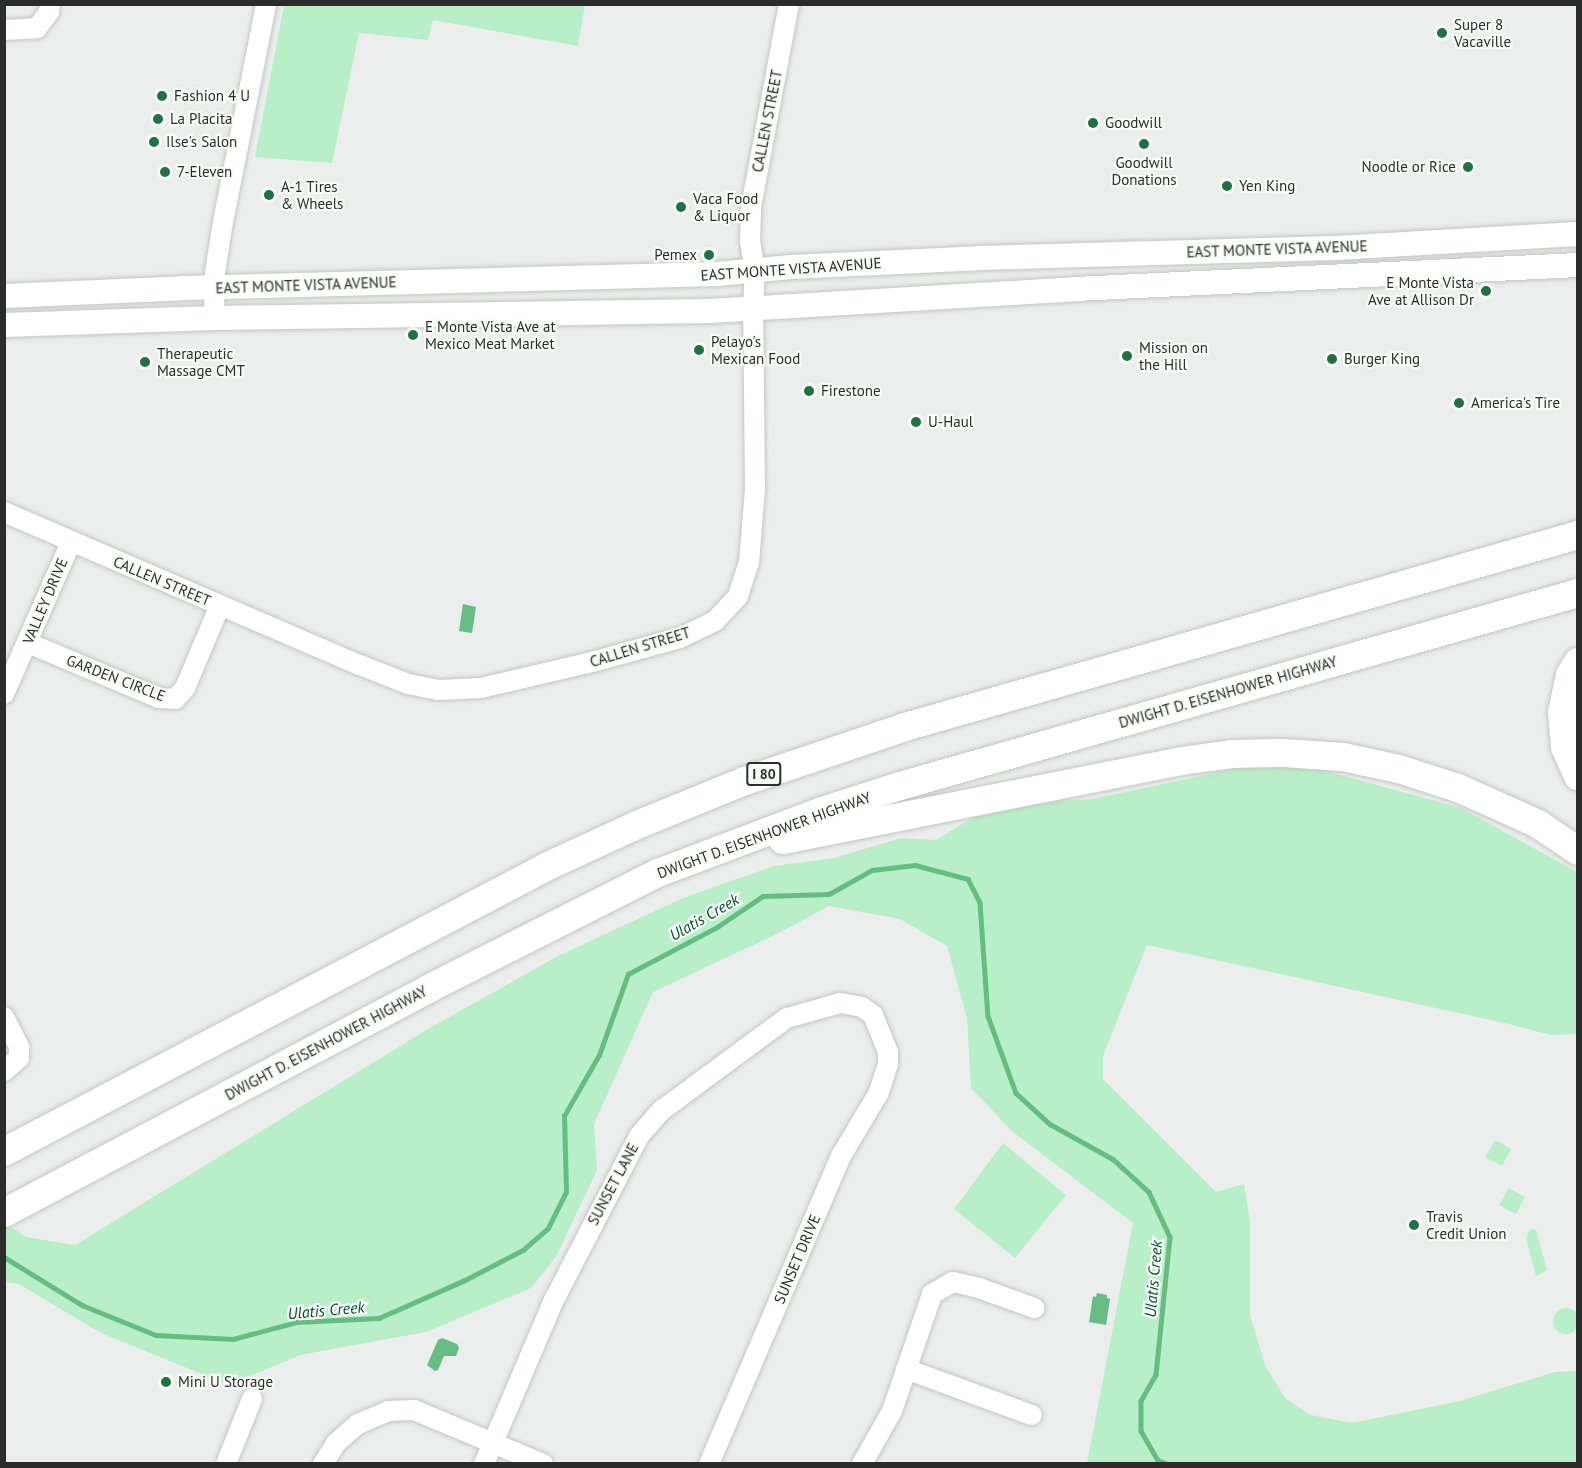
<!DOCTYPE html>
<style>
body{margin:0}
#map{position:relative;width:1582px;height:1468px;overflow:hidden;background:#ebeeec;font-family:"PT Sans",sans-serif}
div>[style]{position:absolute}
.green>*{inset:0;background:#b8efc8}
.round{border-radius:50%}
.water>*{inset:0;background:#65bd84}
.stream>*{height:4.5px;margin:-2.25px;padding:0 2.25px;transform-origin:2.25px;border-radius:2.25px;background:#65bd84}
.roads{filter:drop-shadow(0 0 2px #c3c7c4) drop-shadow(0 0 2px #c3c7c4)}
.minor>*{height:20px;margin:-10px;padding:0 10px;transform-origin:10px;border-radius:10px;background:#fff}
.major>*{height:24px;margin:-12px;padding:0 12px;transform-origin:12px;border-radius:12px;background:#fff}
.highway>*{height:28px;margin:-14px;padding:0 14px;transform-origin:14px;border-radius:14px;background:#fff}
.dots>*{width:16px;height:16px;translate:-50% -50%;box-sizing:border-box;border:3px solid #f8fcf9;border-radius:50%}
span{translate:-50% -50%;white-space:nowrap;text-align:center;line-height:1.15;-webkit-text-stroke:4.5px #f8fcf9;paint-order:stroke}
.shield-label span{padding:2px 4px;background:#f8fcf9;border:2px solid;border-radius:4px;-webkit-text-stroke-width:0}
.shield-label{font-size:14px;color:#2b2c2b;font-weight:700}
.poi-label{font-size:15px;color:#2b2c2b}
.left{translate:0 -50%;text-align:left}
.right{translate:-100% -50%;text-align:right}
.street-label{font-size:15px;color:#2b2c2b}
.water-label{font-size:16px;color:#064d28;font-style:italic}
.frame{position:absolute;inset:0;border:6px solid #2b2c2b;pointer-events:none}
</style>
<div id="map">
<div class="green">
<div style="clip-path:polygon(284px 5px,284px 4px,585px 5px,578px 46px,433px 20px,428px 40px,359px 33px,332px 163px,255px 157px)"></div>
<div style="clip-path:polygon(1282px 759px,1461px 808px,1577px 872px,1577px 1034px,1551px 1035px,1509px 1024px,1147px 945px,1103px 1056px,1103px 1079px,1216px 1192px,1244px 1184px,1250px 1221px,1250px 1315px,1265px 1365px,1285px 1398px,1310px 1415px,1352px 1423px,1460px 1401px,1555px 1372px,1577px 1371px,1577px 1463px,1087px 1463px,1133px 1223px,1013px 1132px,971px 1088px,967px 1018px,947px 946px,900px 919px,829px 906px,777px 934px,653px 992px,594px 1124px,597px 1170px,556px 1257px,531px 1288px,426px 1332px,300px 1355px,229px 1385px,101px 1333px,19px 1284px,5px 1282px,4px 1222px,26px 1237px,75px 1245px,428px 1029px,558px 956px,683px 898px,774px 866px,834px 858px,901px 838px,936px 840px,995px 804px,1092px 799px)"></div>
<div style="clip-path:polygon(1495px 1140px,1511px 1149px,1502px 1166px,1485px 1157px)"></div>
<div style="clip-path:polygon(1003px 1143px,1066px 1195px,1015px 1258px,954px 1209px)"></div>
<div style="clip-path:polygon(1509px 1188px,1525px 1197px,1516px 1214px,1499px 1205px)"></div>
<div style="clip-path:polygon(1531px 1228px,1536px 1230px,1547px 1270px,1536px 1276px,1526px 1238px)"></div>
<div class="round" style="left:1553px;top:1308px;width:26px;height:26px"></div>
</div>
<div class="water">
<div style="clip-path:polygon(463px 604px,476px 607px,472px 633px,459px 631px)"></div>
<div style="clip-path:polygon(1097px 1293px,1107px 1295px,1107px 1298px,1110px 1299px,1106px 1325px,1089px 1322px,1093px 1296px,1096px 1297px)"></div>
<div style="clip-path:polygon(442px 1338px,457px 1344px,459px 1348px,456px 1356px,444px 1356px,438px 1370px,435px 1371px,427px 1365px,438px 1340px)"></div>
</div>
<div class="stream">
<div style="left:4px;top:1257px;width:92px;rotate:31.6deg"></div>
<div style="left:82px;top:1305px;width:80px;rotate:22.1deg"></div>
<div style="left:156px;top:1335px;width:77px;rotate:3deg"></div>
<div style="left:233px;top:1339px;width:66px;rotate:-14.9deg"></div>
<div style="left:297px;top:1322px;width:82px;rotate:-2.8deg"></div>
<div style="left:379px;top:1318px;width:92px;rotate:-23.8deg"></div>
<div style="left:463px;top:1281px;width:68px;rotate:-27.3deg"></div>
<div style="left:523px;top:1250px;width:33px;rotate:-41deg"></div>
<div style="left:548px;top:1228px;width:40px;rotate:-63.4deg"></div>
<div style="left:566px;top:1192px;width:76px;rotate:-91.5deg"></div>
<div style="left:564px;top:1116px;width:70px;rotate:-60.2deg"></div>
<div style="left:599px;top:1055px;width:86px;rotate:-70.3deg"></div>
<div style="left:628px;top:974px;width:101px;rotate:-27.8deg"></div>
<div style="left:717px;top:927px;width:55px;rotate:-34deg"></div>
<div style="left:763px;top:896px;width:66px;rotate:-1.7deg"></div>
<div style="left:829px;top:894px;width:49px;rotate:-29.2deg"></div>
<div style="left:872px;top:870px;width:43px;rotate:-6.6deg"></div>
<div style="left:915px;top:865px;width:55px;rotate:14.8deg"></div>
<div style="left:968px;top:879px;width:27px;rotate:63deg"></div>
<div style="left:980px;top:903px;width:113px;rotate:86deg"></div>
<div style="left:988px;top:1016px;width:82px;rotate:70deg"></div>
<div style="left:1016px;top:1093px;width:46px;rotate:42.4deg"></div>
<div style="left:1050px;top:1124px;width:72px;rotate:29.1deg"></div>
<div style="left:1113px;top:1159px;width:49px;rotate:42.5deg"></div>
<div style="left:1149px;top:1192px;width:50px;rotate:65deg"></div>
<div style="left:1170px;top:1237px;width:139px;rotate:95.8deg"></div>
<div style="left:1156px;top:1375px;width:30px;rotate:120deg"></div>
<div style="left:1141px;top:1401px;width:30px;rotate:90deg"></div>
<div style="left:1141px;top:1431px;width:34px;rotate:60deg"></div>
<div style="left:1158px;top:1460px;width:11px;rotate:22deg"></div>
</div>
<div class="roads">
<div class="minor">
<div style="left:4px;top:30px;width:33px;rotate:-3deg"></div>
<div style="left:37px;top:28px;width:20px;rotate:-53deg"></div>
<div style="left:49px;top:12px;width:8px;rotate:-83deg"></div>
<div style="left:214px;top:318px;width:46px;rotate:-88.8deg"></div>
<div style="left:215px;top:272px;width:51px;rotate:-80.9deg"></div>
<div style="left:223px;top:222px;width:222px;rotate:-78.8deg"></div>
<div style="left:4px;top:512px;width:387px;rotate:23.3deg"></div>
<div style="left:360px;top:665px;width:52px;rotate:21.6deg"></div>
<div style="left:408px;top:684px;width:32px;rotate:11deg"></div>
<div style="left:439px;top:690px;width:42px;rotate:-2.7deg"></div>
<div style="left:481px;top:688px;width:114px;rotate:-13.2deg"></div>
<div style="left:592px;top:662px;width:91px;rotate:-15.3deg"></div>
<div style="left:680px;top:638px;width:39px;rotate:-26deg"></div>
<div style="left:715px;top:621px;width:34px;rotate:-47deg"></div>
<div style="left:738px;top:596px;width:35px;rotate:-72deg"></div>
<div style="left:749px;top:563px;width:75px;rotate:-85.4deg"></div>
<div style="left:755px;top:488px;width:181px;rotate:-90.6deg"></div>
<div style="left:753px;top:307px;width:35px;rotate:-87deg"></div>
<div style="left:755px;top:272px;width:30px;rotate:-99deg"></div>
<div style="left:750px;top:242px;width:35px;rotate:-88deg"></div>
<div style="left:751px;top:207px;width:207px;rotate:-79.4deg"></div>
<div style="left:28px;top:643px;width:142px;rotate:22.8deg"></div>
<div style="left:159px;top:698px;width:16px;rotate:4deg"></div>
<div style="left:175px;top:699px;width:15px;rotate:-48deg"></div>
<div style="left:185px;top:688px;width:90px;rotate:-67.1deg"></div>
<div style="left:4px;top:694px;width:166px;rotate:-66.2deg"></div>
<div style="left:4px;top:1017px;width:34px;rotate:63deg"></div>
<div style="left:19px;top:1047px;width:11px;rotate:90deg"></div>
<div style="left:19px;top:1058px;width:20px;rotate:139deg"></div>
<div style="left:906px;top:1369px;width:134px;rotate:20.1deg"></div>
<div style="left:226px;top:1464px;width:70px;rotate:-68.2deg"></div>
<div style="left:323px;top:1464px;width:25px;rotate:-58deg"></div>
<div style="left:336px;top:1443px;width:29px;rotate:-41deg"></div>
<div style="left:358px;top:1424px;width:33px;rotate:-23deg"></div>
<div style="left:388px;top:1411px;width:26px;rotate:-2deg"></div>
<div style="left:414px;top:1410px;width:140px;rotate:22.7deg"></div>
<div style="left:484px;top:1464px;width:176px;rotate:-66.9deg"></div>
<div style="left:553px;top:1302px;width:187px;rotate:-62.6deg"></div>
<div style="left:639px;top:1136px;width:35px;rotate:-49deg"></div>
<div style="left:662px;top:1110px;width:155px;rotate:-36.4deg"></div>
<div style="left:787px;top:1018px;width:55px;rotate:-15.8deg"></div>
<div style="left:840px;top:1003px;width:22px;rotate:10deg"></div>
<div style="left:862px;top:1007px;width:14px;rotate:36deg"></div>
<div style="left:873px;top:1015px;width:40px;rotate:68deg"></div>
<div style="left:888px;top:1052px;width:12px;rotate:90deg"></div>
<div style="left:888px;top:1064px;width:32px;rotate:108deg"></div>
<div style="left:878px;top:1094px;width:72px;rotate:120.8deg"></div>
<div style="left:841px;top:1156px;width:335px;rotate:113.2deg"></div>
<div style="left:862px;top:1464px;width:61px;rotate:-60.5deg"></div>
<div style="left:892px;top:1411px;width:124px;rotate:-71.1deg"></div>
<div style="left:932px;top:1294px;width:24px;rotate:-30deg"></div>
<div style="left:953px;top:1282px;width:27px;rotate:13deg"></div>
<div style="left:979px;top:1288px;width:59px;rotate:20deg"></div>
</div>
<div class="major">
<div style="left:4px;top:296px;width:180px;rotate:-2.5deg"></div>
<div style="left:184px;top:288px;width:533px;rotate:-1.5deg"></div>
<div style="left:717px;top:274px;width:74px;rotate:-5.4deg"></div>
<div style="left:791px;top:267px;width:188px;rotate:-2.7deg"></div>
<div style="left:979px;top:258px;width:356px;rotate:-1.6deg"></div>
<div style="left:1335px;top:248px;width:243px;rotate:-3.3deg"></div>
<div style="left:4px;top:325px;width:210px;rotate:-1.9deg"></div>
<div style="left:214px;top:318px;width:495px;rotate:-0.8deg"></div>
<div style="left:709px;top:311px;width:367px;rotate:-3.4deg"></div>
<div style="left:1075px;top:289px;width:504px;rotate:-2.73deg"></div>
</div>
<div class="highway">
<div style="left:1578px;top:662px;width:15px;rotate:122deg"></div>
<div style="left:1570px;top:675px;width:38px;rotate:102deg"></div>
<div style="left:1562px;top:712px;width:35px;rotate:85deg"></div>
<div style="left:1565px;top:747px;width:32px;rotate:66deg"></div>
<div style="left:783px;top:840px;width:406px;rotate:-11.2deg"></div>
<div style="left:1181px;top:761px;width:51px;rotate:-7.8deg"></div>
<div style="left:1232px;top:754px;width:51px;rotate:-1.1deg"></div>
<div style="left:1283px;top:753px;width:60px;rotate:3.8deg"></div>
<div style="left:1343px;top:757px;width:57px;rotate:12.1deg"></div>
<div style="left:1399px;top:769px;width:62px;rotate:17.9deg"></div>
<div style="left:1458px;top:788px;width:88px;rotate:24.2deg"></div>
<div style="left:1538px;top:824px;width:48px;rotate:34deg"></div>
<div style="left:4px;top:1152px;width:615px;rotate:-27.73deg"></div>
<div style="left:548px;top:866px;width:98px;rotate:-24.7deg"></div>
<div style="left:637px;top:825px;width:117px;rotate:-22.2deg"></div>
<div style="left:745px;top:781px;width:169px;rotate:-18.6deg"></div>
<div style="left:905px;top:727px;width:700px;rotate:-15.92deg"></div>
<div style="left:4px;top:1213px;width:482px;rotate:-27.8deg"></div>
<div style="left:430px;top:988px;width:255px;rotate:-26.8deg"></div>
<div style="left:658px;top:873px;width:175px;rotate:-20.7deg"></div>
<div style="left:822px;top:811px;width:82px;rotate:-17.8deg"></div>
<div style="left:900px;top:786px;width:705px;rotate:-15.89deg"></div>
</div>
</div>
<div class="dots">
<div style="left:1442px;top:33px;background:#207244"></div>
<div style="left:162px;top:96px;background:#207244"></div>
<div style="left:158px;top:119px;background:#207244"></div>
<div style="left:1093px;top:123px;background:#207244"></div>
<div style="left:154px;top:142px;background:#207244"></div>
<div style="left:1144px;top:144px;background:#207244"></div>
<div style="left:1468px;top:167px;background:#207244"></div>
<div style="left:165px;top:172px;background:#207244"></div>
<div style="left:1227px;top:186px;background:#207244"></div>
<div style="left:269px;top:195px;background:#207244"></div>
<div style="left:681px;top:207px;background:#207244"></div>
<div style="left:709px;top:255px;background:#207244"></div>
<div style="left:1486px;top:291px;background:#207244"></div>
<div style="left:413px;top:335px;background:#207244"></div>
<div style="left:699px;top:350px;background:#207244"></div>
<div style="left:1127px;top:356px;background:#207244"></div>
<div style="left:1332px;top:359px;background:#207244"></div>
<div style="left:145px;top:362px;background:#207244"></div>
<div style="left:809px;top:391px;background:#207244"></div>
<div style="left:1459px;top:403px;background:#207244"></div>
<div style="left:916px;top:422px;background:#207244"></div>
<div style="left:1414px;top:1225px;background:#207244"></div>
<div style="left:166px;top:1382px;background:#207244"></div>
</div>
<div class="shield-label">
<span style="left:764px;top:774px">I 80</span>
</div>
<div class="poi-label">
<span class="left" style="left:1454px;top:33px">Super 8<br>Vacaville</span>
<span class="left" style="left:174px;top:96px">Fashion 4 U</span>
<span class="left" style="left:170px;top:119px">La Placita</span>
<span class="left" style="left:1105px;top:123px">Goodwill</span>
<span class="left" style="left:166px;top:142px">Ilse's Salon</span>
<span style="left:1144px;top:171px">Goodwill<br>Donations</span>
<span class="right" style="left:1456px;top:167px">Noodle or Rice</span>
<span class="left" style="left:177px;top:172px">7-Eleven</span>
<span class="left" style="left:281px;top:195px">A-1 Tires<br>&amp; Wheels</span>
<span class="left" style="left:1239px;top:186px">Yen King</span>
<span class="left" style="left:693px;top:207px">Vaca Food<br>&amp; Liquor</span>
<span class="right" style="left:697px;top:255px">Pemex</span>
<span class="right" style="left:1474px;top:291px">E Monte Vista<br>Ave at Allison Dr</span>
<span class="left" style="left:425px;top:335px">E Monte Vista Ave at<br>Mexico Meat Market</span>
<span class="left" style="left:711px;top:350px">Pelayo's<br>Mexican Food</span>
<span class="left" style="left:1139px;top:356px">Mission on<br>the Hill</span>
<span class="left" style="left:157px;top:362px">Therapeutic<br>Massage CMT</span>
<span class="left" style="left:1344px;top:359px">Burger King</span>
<span class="left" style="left:821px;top:391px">Firestone</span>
<span class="left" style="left:1471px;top:403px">America's Tire</span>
<span class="left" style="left:928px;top:422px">U-Haul</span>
<span class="left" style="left:1426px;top:1225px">Travis<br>Credit Union</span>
<span class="left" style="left:178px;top:1382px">Mini U Storage</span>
</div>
<div class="street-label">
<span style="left:767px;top:121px;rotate:-79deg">CALLEN STREET</span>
<span style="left:1277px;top:249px;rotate:-2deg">EAST MONTE VISTA AVENUE</span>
<span style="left:791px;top:269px;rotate:-4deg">EAST MONTE VISTA AVENUE</span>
<span style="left:306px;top:285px;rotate:-2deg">EAST MONTE VISTA AVENUE</span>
<span style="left:162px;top:581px;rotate:23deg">CALLEN STREET</span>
<span style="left:45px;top:601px;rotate:-67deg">VALLEY DRIVE</span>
<span style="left:640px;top:647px;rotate:-17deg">CALLEN STREET</span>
<span style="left:116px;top:678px;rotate:21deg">GARDEN CIRCLE</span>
<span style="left:1228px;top:692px;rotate:-16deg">DWIGHT D. EISENHOWER HIGHWAY</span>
<span style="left:764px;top:835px;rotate:-20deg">DWIGHT D. EISENHOWER HIGHWAY</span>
<span style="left:326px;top:1043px;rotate:-28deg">DWIGHT D. EISENHOWER HIGHWAY</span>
<span style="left:613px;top:1184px;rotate:-62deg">SUNSET LANE</span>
<span style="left:797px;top:1259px;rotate:-67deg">SUNSET DRIVE</span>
</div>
<div class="water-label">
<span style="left:704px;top:917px;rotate:-30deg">Ulatis Creek</span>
<span style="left:1153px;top:1279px;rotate:-85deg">Ulatis Creek</span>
<span style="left:326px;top:1310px;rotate:-5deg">Ulatis Creek</span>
</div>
<div class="frame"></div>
</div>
